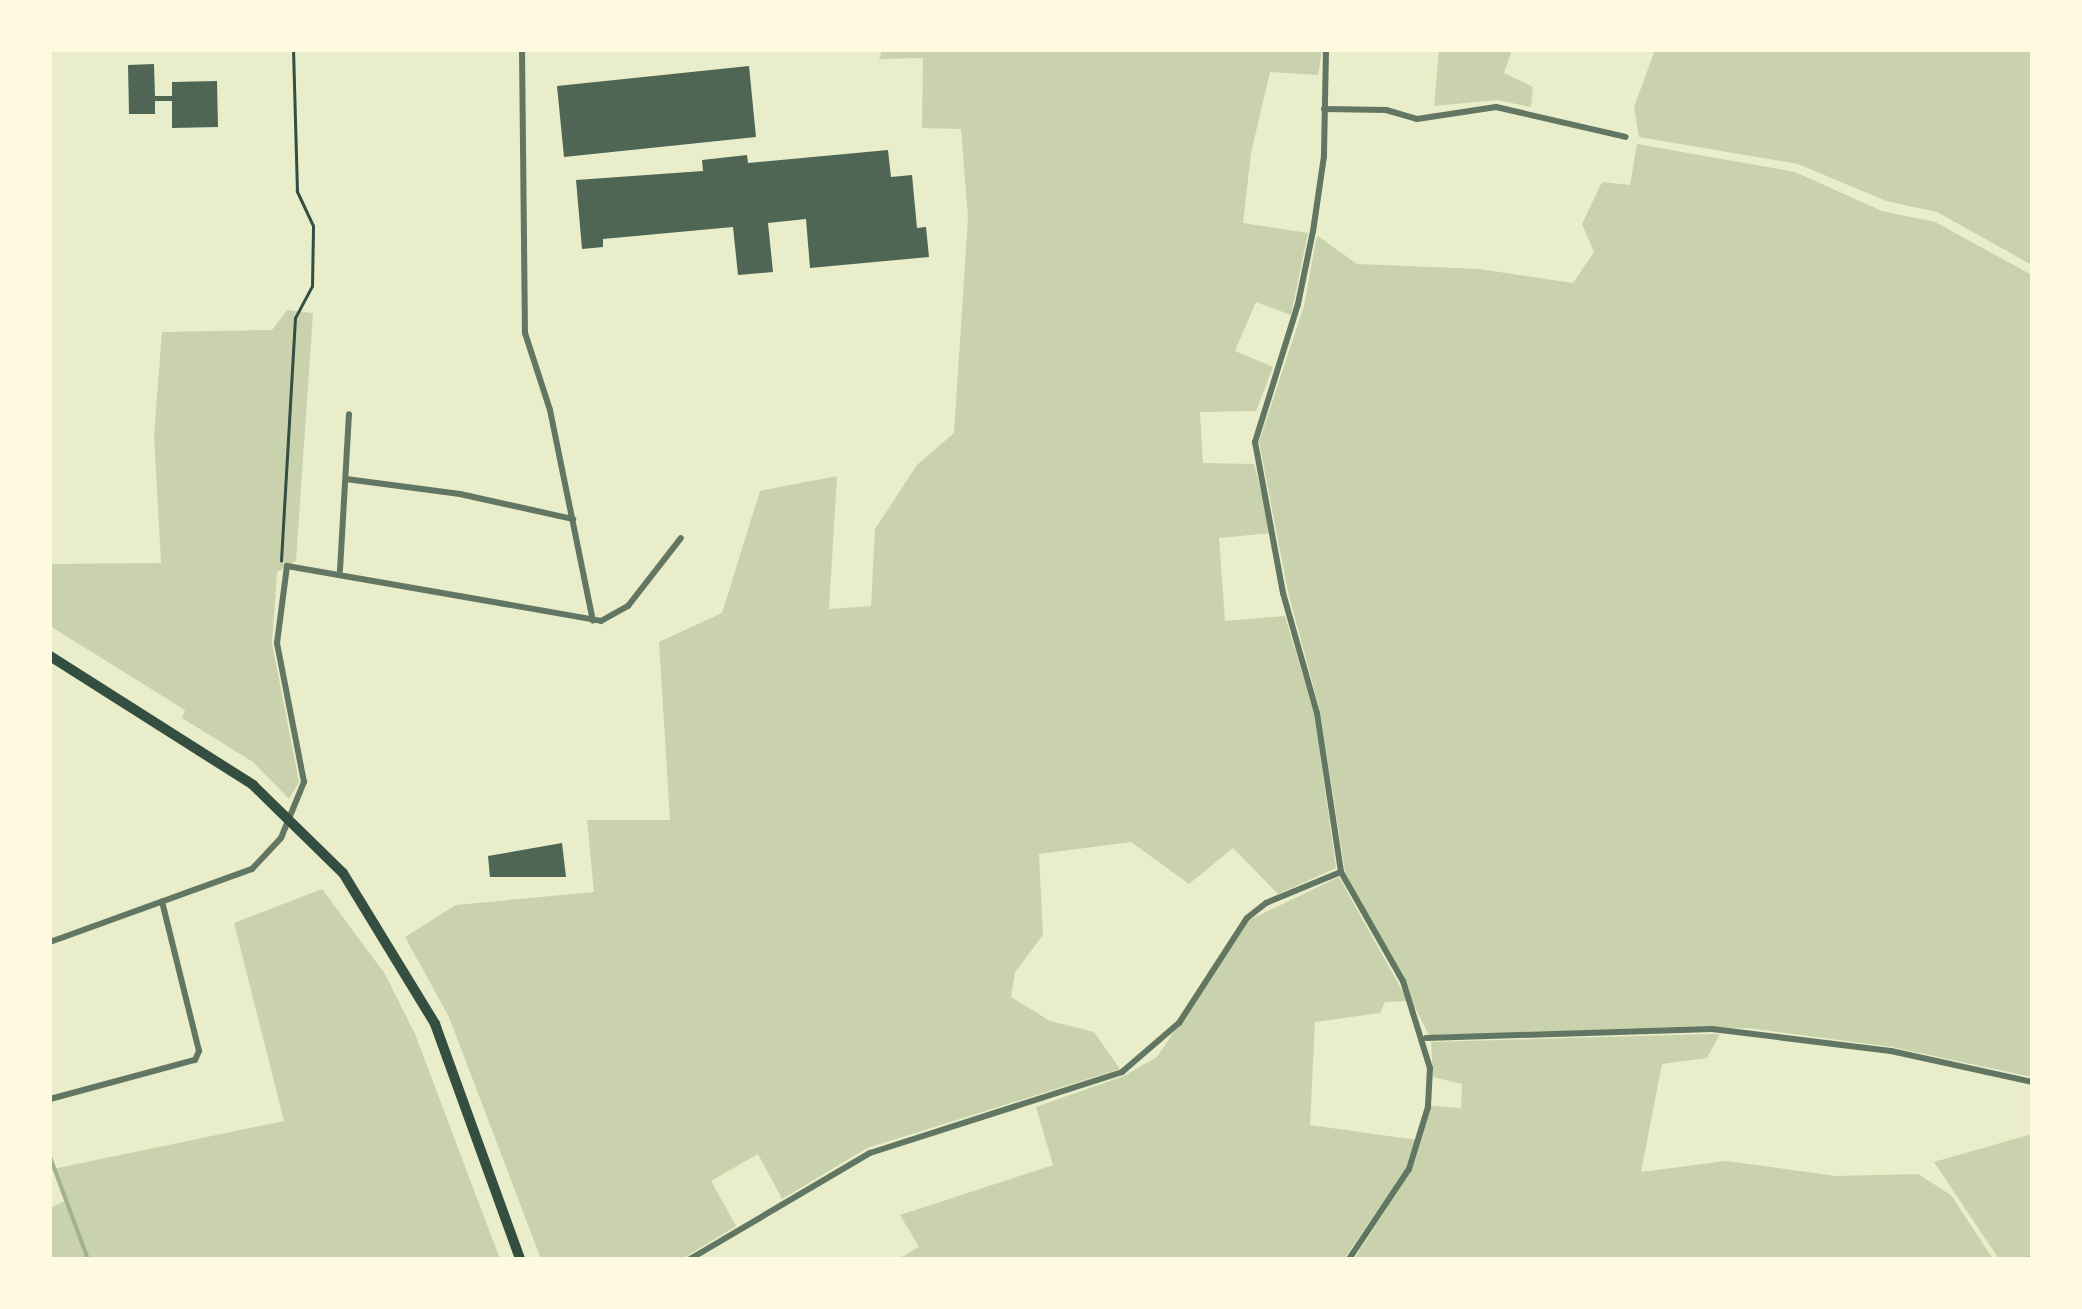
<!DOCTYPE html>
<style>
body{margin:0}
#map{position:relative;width:2082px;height:1309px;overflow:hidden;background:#e9edc9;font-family:Helvetica,sans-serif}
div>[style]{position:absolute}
.green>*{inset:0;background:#cad2ad}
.stream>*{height:4px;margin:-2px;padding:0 2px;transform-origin:2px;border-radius:2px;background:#a3b18a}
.building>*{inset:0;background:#4f6655}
.path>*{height:2.5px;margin:-1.25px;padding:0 1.25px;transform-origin:1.25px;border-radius:1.25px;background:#344e41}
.minor>*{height:6px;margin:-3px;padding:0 3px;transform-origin:3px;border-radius:3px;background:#617663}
.secondary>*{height:10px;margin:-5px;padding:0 5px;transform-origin:5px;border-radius:5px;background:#344e41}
span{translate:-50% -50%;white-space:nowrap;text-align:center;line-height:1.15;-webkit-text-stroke:8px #fefae0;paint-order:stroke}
.frame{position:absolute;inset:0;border:52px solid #fefae0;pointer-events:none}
</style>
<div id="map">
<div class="green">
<div style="clip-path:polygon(882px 50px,1322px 50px,1318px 75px,1270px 72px,1251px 153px,1243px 223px,1308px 233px,1291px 315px,1256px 302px,1235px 351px,1273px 367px,1256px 411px,1200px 412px,1203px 463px,1254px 464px,1272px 533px,1219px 538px,1225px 621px,1285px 616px,1314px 713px,1336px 868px,1278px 894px,1233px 848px,1189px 884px,1131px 842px,1039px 854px,1043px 935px,1015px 972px,1011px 997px,1050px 1021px,1094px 1032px,1120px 1069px,867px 1148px,782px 1199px,758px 1154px,711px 1181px,736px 1226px,682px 1259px,541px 1259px,449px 1017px,405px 937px,456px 905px,594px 892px,587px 820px,670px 820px,659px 642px,722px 613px,760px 491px,837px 476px,829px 609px,871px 606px,875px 529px,917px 465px,954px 433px,968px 218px,961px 129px,922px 128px,923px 58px,879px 59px)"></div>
<div style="clip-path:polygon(1439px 50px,1512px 50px,1504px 73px,1533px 87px,1531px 107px,1497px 100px,1434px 106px)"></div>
<div style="clip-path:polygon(1655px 50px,2032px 50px,2032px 265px,1937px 212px,1886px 201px,1798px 164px,1639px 137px,1634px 107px)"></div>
<div style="clip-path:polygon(1637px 144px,1795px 172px,1882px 211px,1935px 222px,2032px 275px,2032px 1077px,1892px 1047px,1748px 1028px,1429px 1035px,1345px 872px,1320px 711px,1288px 592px,1259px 442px,1304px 306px,1316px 240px,1318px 236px,1357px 264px,1479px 269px,1573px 283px,1594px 252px,1582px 224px,1602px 182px,1630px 185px)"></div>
<div style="clip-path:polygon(287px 310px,313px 313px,296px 561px,277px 572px,272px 643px,299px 782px,289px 799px,253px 762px,182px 718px,185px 710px,50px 626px,50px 564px,161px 563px,154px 435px,162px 332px,272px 330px)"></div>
<div style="clip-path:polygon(1339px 877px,1408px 1001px,1385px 1002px,1380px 1013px,1315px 1022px,1310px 1125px,1417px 1140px,1406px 1169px,1344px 1259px,898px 1259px,919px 1247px,900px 1215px,1053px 1165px,1036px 1107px,1124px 1076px,1157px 1057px,1249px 920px)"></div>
<div style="clip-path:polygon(322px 889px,385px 974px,415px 1034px,500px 1259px,50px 1259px,50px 1208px,65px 1201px,53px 1169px,284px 1121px,234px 923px)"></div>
<div style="clip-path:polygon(1711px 1034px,1720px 1034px,1707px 1058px,1662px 1064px,1641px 1172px,1726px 1161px,1836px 1176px,1918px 1174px,1951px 1195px,1993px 1259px,1354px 1259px,1412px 1170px,1431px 1106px,1461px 1108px,1462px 1084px,1433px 1077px,1431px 1042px)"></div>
<div style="clip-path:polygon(2032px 1134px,2032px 1259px,1999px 1259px,1934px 1162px)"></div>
</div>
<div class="stream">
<div style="left:50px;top:1157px;width:109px;rotate:69.6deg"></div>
<div style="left:2027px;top:1259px;width:5px;rotate:-11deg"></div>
</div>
<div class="building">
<div style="clip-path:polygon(154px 64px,155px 96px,172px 96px,172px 82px,217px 81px,218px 127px,172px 128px,172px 101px,155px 101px,155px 114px,129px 114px,128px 65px)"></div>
<div style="clip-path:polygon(749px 66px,756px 137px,564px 157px,557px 86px)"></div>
<div style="clip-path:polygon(888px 150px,891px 177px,912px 175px,917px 228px,926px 227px,929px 257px,810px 268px,806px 219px,768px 223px,773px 272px,738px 275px,733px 227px,603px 239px,603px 247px,582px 249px,576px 180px,703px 171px,702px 160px,747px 155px,748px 163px)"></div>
<div style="clip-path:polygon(562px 843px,566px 877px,490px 877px,488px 856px)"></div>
</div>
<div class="path">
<div style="left:281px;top:561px;width:243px;rotate:-86.7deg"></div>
<div style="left:295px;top:318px;width:36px;rotate:-62deg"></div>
<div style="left:312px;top:286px;width:60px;rotate:-89deg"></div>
<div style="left:313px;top:226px;width:38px;rotate:-115deg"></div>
<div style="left:297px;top:192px;width:142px;rotate:-91.6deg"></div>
</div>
<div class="minor">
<div style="left:522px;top:50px;width:283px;rotate:89.4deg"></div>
<div style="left:525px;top:333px;width:81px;rotate:72deg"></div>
<div style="left:550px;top:410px;width:215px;rotate:78.5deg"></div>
<div style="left:1326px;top:50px;width:106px;rotate:91.1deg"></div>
<div style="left:1324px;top:156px;width:76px;rotate:98.3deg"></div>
<div style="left:1313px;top:231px;width:75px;rotate:101.6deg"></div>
<div style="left:1298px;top:304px;width:145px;rotate:107.3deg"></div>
<div style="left:1255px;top:442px;width:154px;rotate:79.5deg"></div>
<div style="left:1283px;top:593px;width:125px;rotate:74.2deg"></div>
<div style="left:1317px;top:713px;width:161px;rotate:81.4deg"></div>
<div style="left:1341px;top:872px;width:125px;rotate:60.4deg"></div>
<div style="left:1403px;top:981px;width:91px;rotate:72.8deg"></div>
<div style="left:1430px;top:1068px;width:39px;rotate:93deg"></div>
<div style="left:1428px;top:1107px;width:65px;rotate:107deg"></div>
<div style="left:1409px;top:1169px;width:108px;rotate:123.7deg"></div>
<div style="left:1324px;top:109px;width:62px;rotate:0.9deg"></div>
<div style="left:1386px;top:110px;width:32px;rotate:16deg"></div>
<div style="left:1417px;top:119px;width:80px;rotate:-8.6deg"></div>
<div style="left:1496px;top:107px;width:133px;rotate:13deg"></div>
<div style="left:346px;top:479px;width:115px;rotate:7.5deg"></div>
<div style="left:460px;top:494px;width:116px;rotate:12.5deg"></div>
<div style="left:340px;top:570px;width:156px;rotate:-86.7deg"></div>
<div style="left:50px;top:942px;width:215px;rotate:-19.9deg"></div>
<div style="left:252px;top:869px;width:42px;rotate:-46.9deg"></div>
<div style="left:281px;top:838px;width:61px;rotate:-67.7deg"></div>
<div style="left:304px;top:782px;width:142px;rotate:-101deg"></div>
<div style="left:277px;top:643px;width:78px;rotate:-82.6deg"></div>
<div style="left:287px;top:566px;width:319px;rotate:9.9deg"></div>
<div style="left:601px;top:621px;width:31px;rotate:-29deg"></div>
<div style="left:628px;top:606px;width:86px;rotate:-52.1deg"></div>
<div style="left:1426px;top:1038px;width:286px;rotate:-1.8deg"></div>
<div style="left:1712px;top:1029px;width:180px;rotate:7deg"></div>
<div style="left:1891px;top:1051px;width:144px;rotate:12.4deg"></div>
<div style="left:50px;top:1099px;width:150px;rotate:-15.1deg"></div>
<div style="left:195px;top:1060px;width:10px;rotate:-66deg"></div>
<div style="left:199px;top:1051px;width:154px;rotate:-103.9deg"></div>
<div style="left:690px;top:1259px;width:209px;rotate:-30.5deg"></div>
<div style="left:870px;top:1153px;width:265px;rotate:-17.8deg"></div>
<div style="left:1122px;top:1072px;width:75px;rotate:-40.7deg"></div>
<div style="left:1179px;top:1023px;width:125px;rotate:-57.1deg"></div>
<div style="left:1247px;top:918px;width:24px;rotate:-38deg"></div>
<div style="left:1266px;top:903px;width:81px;rotate:-22.5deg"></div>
</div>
<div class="secondary">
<div style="left:50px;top:656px;width:241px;rotate:32.4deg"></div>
<div style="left:253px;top:785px;width:126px;rotate:44.4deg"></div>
<div style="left:343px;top:873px;width:177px;rotate:58.6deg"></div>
<div style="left:435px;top:1024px;width:250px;rotate:70.1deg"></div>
</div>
<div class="frame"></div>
</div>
